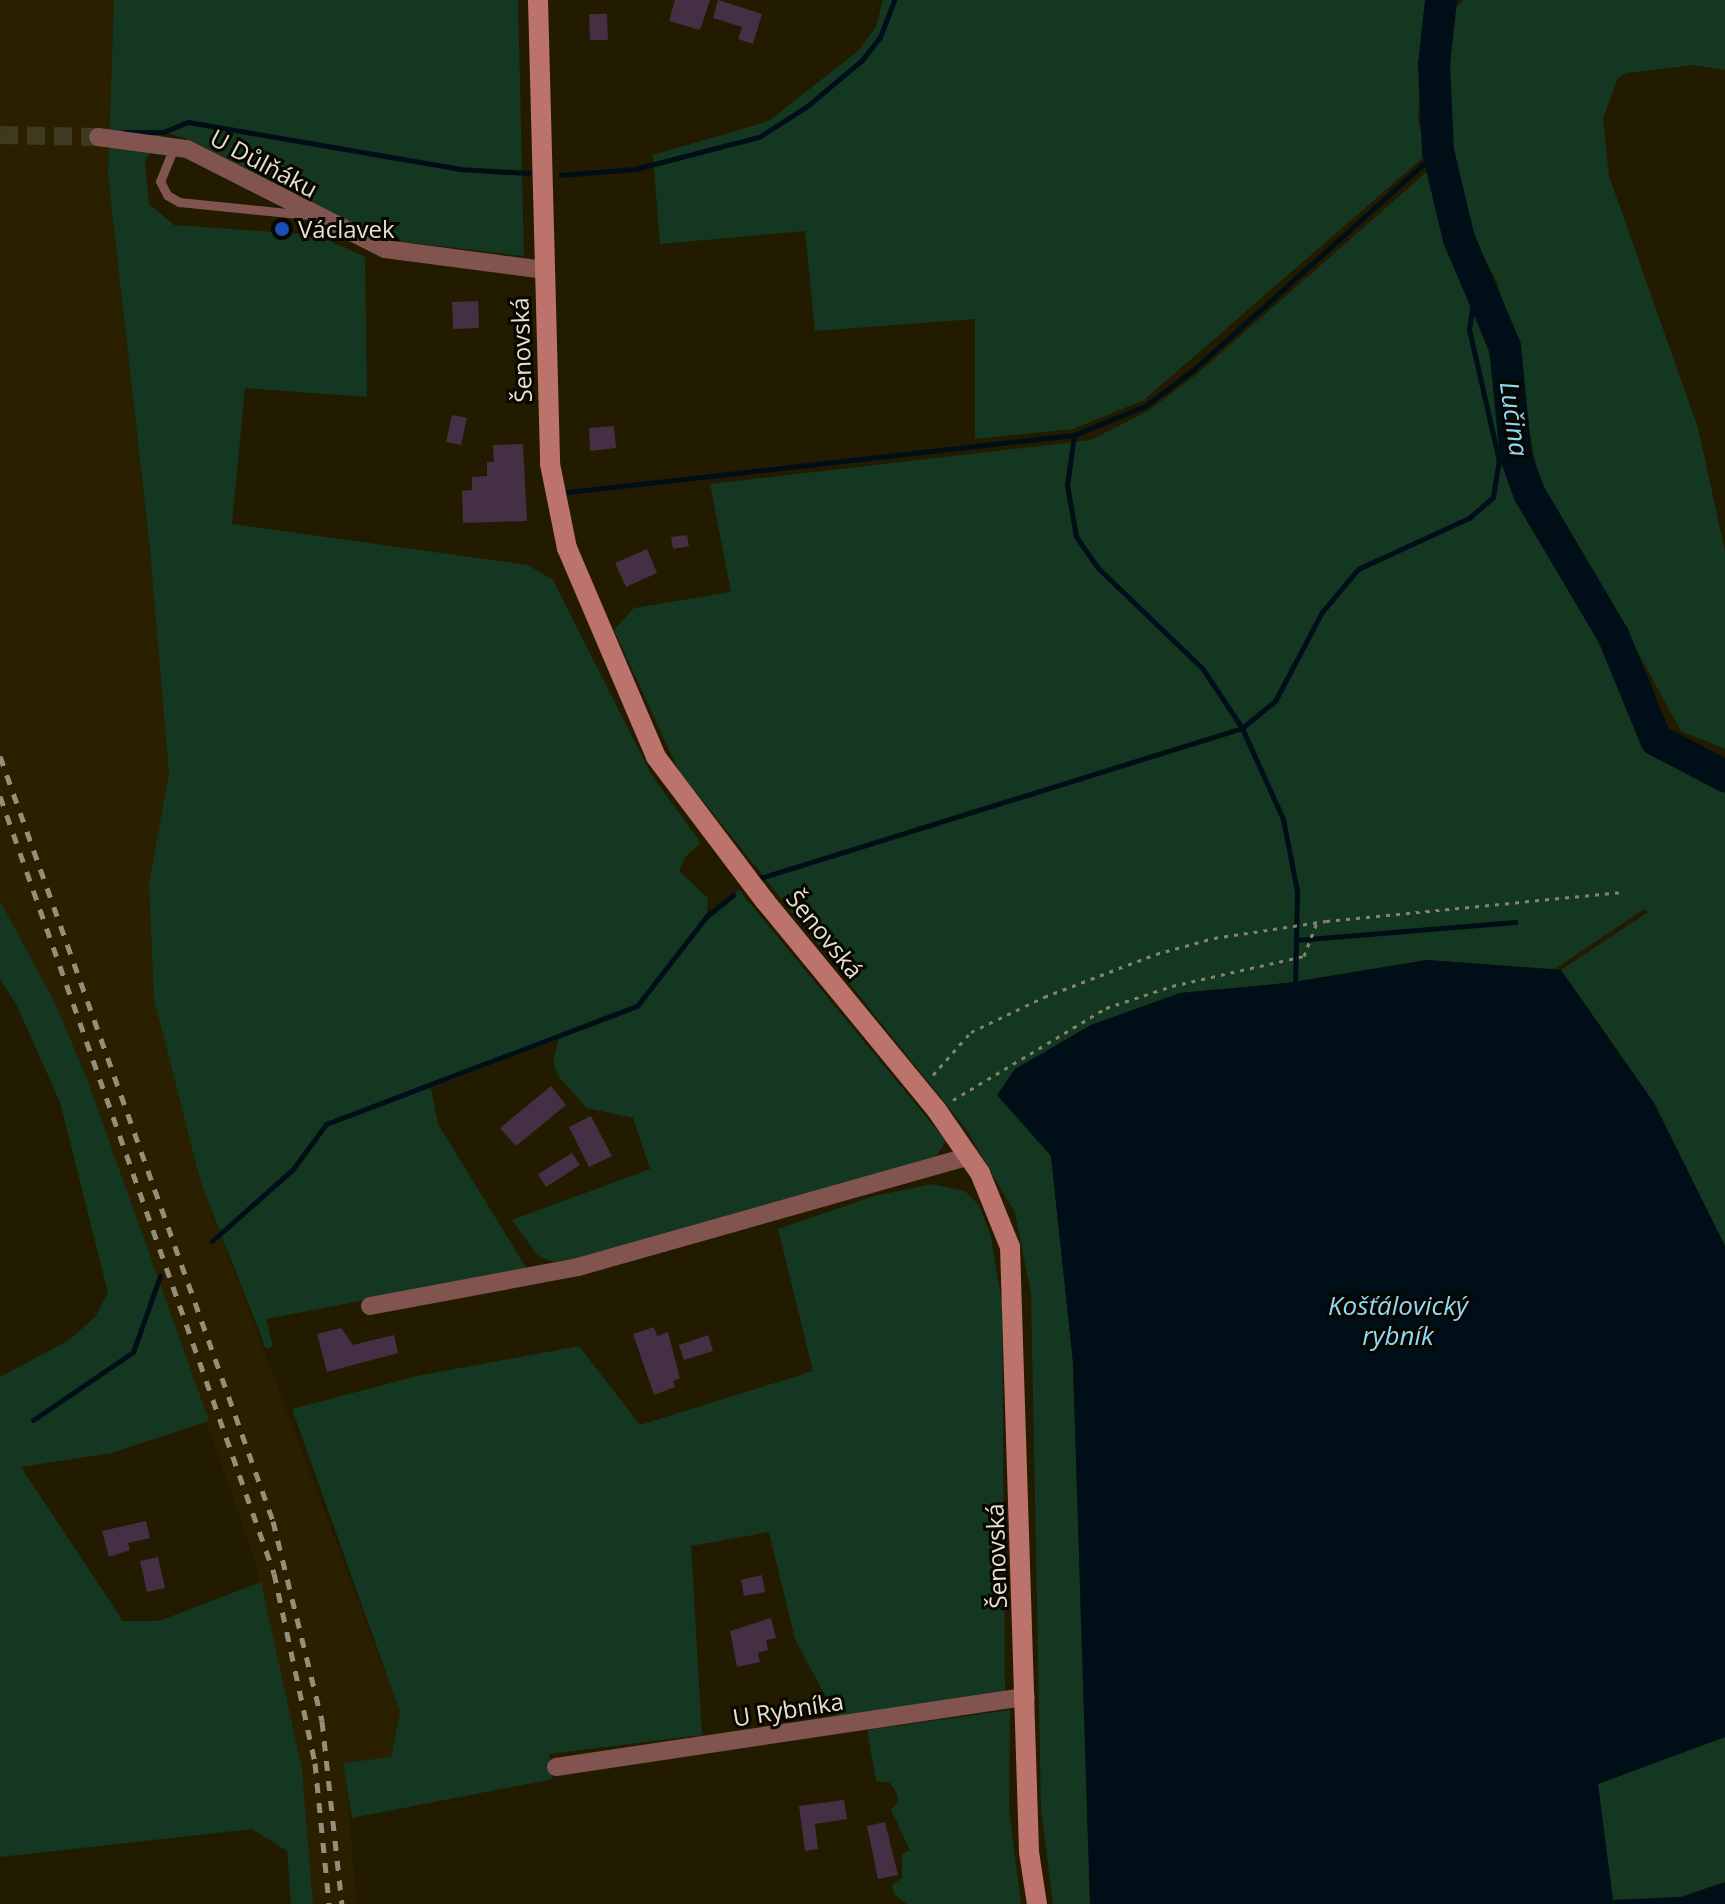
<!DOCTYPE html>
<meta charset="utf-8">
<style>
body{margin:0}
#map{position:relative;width:1725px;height:1904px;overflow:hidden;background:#221b00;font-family:"Open Sans",sans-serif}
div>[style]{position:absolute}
.built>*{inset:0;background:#2a2000}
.green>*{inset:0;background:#143722}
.water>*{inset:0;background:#000f17}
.stream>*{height:5px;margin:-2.5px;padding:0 2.5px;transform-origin:2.5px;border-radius:2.5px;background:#000f17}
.river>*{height:32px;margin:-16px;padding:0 16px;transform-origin:16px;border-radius:16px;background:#000f17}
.building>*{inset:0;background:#442f44}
.street-tunnel>*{height:18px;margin-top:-9px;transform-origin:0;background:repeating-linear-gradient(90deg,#3f391f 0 18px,transparent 0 27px)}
.path>*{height:3px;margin-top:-1.5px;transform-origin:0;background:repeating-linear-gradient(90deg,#88826d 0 4px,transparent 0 10px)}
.lane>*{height:9px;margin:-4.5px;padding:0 4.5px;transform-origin:4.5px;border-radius:4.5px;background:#81544f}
.street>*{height:18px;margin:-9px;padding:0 9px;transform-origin:9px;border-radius:9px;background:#81544f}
.secondary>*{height:20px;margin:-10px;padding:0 10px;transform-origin:10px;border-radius:10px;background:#bb736c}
.rail>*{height:5px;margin-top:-2.5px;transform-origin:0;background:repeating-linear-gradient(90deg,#948e7a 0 10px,transparent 0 20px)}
.dots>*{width:22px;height:22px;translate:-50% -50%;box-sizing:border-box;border:4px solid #090600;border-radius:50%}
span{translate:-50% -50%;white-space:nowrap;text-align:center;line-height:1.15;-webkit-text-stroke:6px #090600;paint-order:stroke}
.street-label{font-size:24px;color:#e5e0d0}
.poi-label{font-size:24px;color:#e5e0d0}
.left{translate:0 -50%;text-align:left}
.water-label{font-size:26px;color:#8fd9f8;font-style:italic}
</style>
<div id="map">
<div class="built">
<div style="clip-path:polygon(0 0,114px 0,108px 175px,160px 645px,169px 773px,149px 884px,154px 999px,201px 1183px,400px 1712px,391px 1757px,344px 1763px,357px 1904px,313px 1904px,302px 1769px,253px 1555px,88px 1083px,54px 1003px,0 901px)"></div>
</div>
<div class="green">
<div style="clip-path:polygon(114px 0,518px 0,524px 256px,387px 240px,190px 140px,164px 132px,145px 161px,149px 204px,174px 225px,317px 235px,365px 257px,367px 397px,245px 388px,232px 524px,528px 565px,553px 580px,651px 774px,701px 843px,685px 857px,679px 871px,708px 898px,707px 915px,739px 890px,946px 1141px,935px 1158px,563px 1264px,550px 1261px,537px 1255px,512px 1220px,650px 1169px,633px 1118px,587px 1108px,558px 1076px,553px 1061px,559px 1039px,431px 1088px,438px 1124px,527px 1269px,266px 1319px,273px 1346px,266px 1349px,201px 1183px,154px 999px,149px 884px,169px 773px,150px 550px,108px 175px)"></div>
<div style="clip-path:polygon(883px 0,1427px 0,1418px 120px,1426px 155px,1144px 400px,1073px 429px,975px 439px,975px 319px,815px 331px,805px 231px,660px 244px,653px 155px,769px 121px,859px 50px,876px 27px)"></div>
<div style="clip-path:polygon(1464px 0,1725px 0,1725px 70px,1694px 65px,1626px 73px,1618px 78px,1603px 118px,1609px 176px,1698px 428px,1725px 551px,1725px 749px,1681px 731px,1603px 589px,1540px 489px,1513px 339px,1497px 282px,1471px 233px,1455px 180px,1445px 78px,1449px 13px)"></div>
<div style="clip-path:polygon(1430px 169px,1459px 277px,1496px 370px,1503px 458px,1526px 520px,1602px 634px,1642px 744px,1725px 793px,1725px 1246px,1654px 1103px,1561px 970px,1648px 912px,1644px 909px,1555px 969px,1427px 960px,1287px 983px,1180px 993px,1091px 1025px,997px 1095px,1051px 1155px,1073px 1362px,1090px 1904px,1053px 1904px,1041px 1809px,1031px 1294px,1015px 1213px,966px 1129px,679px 771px,614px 630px,634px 608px,731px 592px,710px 484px,1091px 440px,1148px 411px,1196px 375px)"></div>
<div style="clip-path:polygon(0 901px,55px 1003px,88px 1082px,209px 1421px,111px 1453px,21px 1467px,123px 1621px,159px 1621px,261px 1582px,302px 1769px,313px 1904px,291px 1904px,287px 1851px,252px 1829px,0 1857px,0 1377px,69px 1340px,95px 1317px,108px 1293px,60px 1102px,16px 1004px,0 979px)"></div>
<div style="clip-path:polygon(932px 1184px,965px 1191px,979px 1205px,991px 1237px,1002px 1304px,1005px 1691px,839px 1722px,795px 1639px,769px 1532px,691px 1546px,702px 1735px,549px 1754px,553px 1779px,352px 1818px,343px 1763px,391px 1757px,400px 1712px,292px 1409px,417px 1376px,579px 1346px,640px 1425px,813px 1371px,778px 1229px,874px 1196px)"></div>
<div style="clip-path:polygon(1010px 1710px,1009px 1810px,1021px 1904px,907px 1904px,894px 1894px,892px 1885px,902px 1878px,902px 1854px,910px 1850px,891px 1810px,898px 1802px,897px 1794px,890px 1783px,876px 1781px,867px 1730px)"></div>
<div style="clip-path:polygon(1725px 1737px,1725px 1882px,1681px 1897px,1612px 1900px,1597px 1784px)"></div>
</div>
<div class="water">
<div style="clip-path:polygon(1427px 960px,1561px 970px,1654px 1103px,1725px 1246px,1725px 1737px,1598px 1784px,1613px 1900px,1681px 1897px,1725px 1882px,1725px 1904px,1090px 1904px,1073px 1362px,1051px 1156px,997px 1095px,1015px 1069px,1091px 1025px,1180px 993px,1287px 983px)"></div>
</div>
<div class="stream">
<div style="left:0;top:129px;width:8px;rotate:7deg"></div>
<div style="left:123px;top:132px;width:40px"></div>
<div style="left:163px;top:132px;width:27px;rotate:-22deg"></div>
<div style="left:188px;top:122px;width:275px;rotate:9.8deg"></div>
<div style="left:459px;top:169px;width:70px;rotate:3.3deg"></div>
<div style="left:561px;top:175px;width:74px;rotate:-4.6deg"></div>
<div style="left:635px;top:169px;width:128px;rotate:-14.5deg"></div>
<div style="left:759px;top:137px;width:56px;rotate:-32.6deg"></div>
<div style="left:806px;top:107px;width:73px;rotate:-40deg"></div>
<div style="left:862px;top:60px;width:29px;rotate:-52deg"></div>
<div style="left:880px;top:37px;width:40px;rotate:-69deg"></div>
<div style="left:568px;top:492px;width:509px;rotate:-6.43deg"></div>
<div style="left:754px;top:880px;width:511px;rotate:-17.3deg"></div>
<div style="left:1242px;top:728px;width:43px;rotate:-39.3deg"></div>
<div style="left:1275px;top:701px;width:101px;rotate:-62.2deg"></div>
<div style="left:1322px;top:612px;width:56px;rotate:-50.1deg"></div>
<div style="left:1358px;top:569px;width:122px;rotate:-24.7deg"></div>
<div style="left:1469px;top:518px;width:32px;rotate:-41deg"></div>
<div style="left:1493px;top:497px;width:36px;rotate:-81deg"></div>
<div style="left:1499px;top:461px;width:135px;rotate:-102.8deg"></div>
<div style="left:1469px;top:329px;width:38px;rotate:-81deg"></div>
<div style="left:1475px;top:291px;width:8px;rotate:-45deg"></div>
<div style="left:1296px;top:940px;width:220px;rotate:-4.7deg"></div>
<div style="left:1295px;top:989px;width:98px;rotate:-88.8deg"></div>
<div style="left:1297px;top:891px;width:73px;rotate:-101deg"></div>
<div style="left:1283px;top:819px;width:100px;rotate:-114.3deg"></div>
<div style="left:1242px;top:728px;width:71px;rotate:-123.5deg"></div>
<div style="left:1203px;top:669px;width:146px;rotate:-136.1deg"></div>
<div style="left:1098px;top:568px;width:39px;rotate:-125deg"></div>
<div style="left:1076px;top:536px;width:52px;rotate:-100deg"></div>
<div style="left:1067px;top:485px;width:50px;rotate:-82deg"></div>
<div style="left:1074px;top:435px;width:77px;rotate:-22.2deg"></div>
<div style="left:1145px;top:406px;width:60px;rotate:-36.9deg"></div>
<div style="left:1193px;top:370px;width:329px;rotate:-41.8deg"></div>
<div style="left:1438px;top:151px;width:30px;rotate:-98deg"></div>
<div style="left:212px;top:1241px;width:108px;rotate:-41.6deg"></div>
<div style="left:293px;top:1169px;width:56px;rotate:-53.7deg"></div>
<div style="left:326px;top:1124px;width:333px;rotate:-20.8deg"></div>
<div style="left:637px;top:1006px;width:113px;rotate:-52.2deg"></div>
<div style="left:706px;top:917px;width:35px;rotate:-39deg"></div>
<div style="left:33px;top:1420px;width:121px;rotate:-34.2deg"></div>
<div style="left:133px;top:1352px;width:81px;rotate:-70.4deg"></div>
</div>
<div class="river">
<div style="left:1441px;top:0;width:65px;rotate:96.1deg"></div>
<div style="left:1434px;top:65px;width:86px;rotate:87.3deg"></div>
<div style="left:1438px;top:151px;width:90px;rotate:76.6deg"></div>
<div style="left:1459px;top:239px;width:117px;rotate:66.9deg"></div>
<div style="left:1505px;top:347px;width:111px;rotate:84.3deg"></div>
<div style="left:1516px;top:457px;width:38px;rotate:70deg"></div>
<div style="left:1529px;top:493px;width:165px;rotate:59.4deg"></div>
<div style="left:1613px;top:635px;width:113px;rotate:67.7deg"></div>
<div style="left:1656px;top:740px;width:78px;rotate:27.6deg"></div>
</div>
<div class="building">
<div style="clip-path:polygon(675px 0,710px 0,700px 30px,669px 21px)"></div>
<div style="clip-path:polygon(718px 0,762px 14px,753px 44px,738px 39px,742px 27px,713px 18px)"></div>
<div style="clip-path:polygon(589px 14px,607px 14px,608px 40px,590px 40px)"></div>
<div style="clip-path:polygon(478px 301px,479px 328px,453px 329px,452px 302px)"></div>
<div style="clip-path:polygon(452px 415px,467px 418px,461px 445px,446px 442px)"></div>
<div style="clip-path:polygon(614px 426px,616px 448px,590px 451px,589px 428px)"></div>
<div style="clip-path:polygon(523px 444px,527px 521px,463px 523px,462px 491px,472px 490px,472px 477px,487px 476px,487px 462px,494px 462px,493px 445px)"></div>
<div style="clip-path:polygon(687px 535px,689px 546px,673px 549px,671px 537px)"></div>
<div style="clip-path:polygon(647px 549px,657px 573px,626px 587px,615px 563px)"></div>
<div style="clip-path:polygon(551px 1086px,566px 1105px,516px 1146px,500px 1128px)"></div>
<div style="clip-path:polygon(591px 1116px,612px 1156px,589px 1167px,569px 1127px)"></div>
<div style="clip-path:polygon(572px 1153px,580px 1165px,546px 1187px,538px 1174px)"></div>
<div style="clip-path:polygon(654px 1327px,657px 1336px,668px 1332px,680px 1378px,673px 1381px,675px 1387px,654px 1395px,633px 1334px)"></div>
<div style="clip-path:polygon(341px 1328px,353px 1345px,394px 1335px,398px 1353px,327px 1372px,317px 1334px)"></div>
<div style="clip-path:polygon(708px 1335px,713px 1351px,684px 1360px,679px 1345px)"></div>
<div style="clip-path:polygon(146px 1521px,150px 1538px,128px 1543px,130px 1550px,109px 1557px,102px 1531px)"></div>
<div style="clip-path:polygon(158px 1557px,165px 1588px,147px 1592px,140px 1561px)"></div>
<div style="clip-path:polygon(762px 1575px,765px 1592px,744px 1596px,741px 1580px)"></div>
<div style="clip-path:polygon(771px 1618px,776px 1638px,766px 1640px,768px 1650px,758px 1653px,760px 1662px,737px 1667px,730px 1631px)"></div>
<div style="clip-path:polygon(844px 1800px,847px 1819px,815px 1824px,818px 1849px,805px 1851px,799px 1806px)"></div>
<div style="clip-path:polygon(885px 1822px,898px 1875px,878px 1879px,867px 1826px)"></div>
</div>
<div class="street-tunnel">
<div style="left:0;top:135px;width:98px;rotate:1.2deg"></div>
</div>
<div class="path">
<div style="left:933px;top:1075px;width:57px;rotate:-48.5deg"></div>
<div style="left:971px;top:1032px;width:81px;rotate:-25.6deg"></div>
<div style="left:1044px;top:997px;width:120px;rotate:-21deg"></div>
<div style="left:1156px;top:954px;width:60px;rotate:-15.4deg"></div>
<div style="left:1214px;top:938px;width:113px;rotate:-8.6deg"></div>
<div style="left:1326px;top:921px;width:298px;rotate:-5.6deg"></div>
<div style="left:953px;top:1100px;width:179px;rotate:-31deg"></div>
<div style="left:1106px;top:1008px;width:70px;rotate:-18.4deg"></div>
<div style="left:1172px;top:986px;width:135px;rotate:-12.8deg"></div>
<div style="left:1304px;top:956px;width:36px;rotate:-69deg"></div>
</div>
<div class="lane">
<div style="left:174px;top:147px;width:37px;rotate:112deg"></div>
<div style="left:160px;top:181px;width:16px;rotate:63deg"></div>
<div style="left:167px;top:195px;width:14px;rotate:30deg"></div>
<div style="left:179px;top:202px;width:130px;rotate:5.8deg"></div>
</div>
<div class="street">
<div style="left:98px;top:137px;width:90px;rotate:7.7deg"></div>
<div style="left:187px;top:149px;width:222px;rotate:26.8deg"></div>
<div style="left:385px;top:249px;width:160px;rotate:7.5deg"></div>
<div style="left:370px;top:1306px;width:212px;rotate:-10.6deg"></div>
<div style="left:578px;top:1267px;width:407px;rotate:-15.8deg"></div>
<div style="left:556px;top:1767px;width:475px;rotate:-8.5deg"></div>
</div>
<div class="secondary">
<div style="left:538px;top:0;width:464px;rotate:88.5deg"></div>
<div style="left:550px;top:464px;width:86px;rotate:78.6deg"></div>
<div style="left:567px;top:548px;width:227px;rotate:66.9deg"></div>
<div style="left:656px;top:757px;width:181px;rotate:52.9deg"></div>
<div style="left:765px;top:901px;width:269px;rotate:50.6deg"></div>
<div style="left:936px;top:1109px;width:78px;rotate:55.5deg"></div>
<div style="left:980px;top:1173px;width:80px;rotate:67.9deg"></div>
<div style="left:1010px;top:1247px;width:605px;rotate:88.2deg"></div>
<div style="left:1029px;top:1852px;width:53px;rotate:81.3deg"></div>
</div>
<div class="rail">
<div style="left:0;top:756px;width:812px;rotate:70.36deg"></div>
<div style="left:273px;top:1521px;width:206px;rotate:76.2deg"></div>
<div style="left:322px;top:1721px;width:184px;rotate:83.8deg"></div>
<div style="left:0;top:796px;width:824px;rotate:70.58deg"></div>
<div style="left:274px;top:1573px;width:194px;rotate:77.8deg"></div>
<div style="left:315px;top:1763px;width:142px;rotate:84.3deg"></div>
</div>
<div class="dots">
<div style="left:282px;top:229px;background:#1a4fb4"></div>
</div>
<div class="street-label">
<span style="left:264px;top:163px;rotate:28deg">U Důlňáku</span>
<span style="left:521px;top:350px;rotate:-92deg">Šenovská</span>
<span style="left:825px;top:934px;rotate:51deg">Šenovská</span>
<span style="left:996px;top:1556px;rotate:-92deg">Šenovská</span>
<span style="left:788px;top:1709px;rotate:-9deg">U Rybníka</span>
</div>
<div class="poi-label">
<span class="left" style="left:298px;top:229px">Václavek</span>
</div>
<div class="water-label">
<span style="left:1514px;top:419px;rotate:82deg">Lučina</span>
<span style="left:1398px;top:1321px">Košťálovický<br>rybník</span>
</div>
</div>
